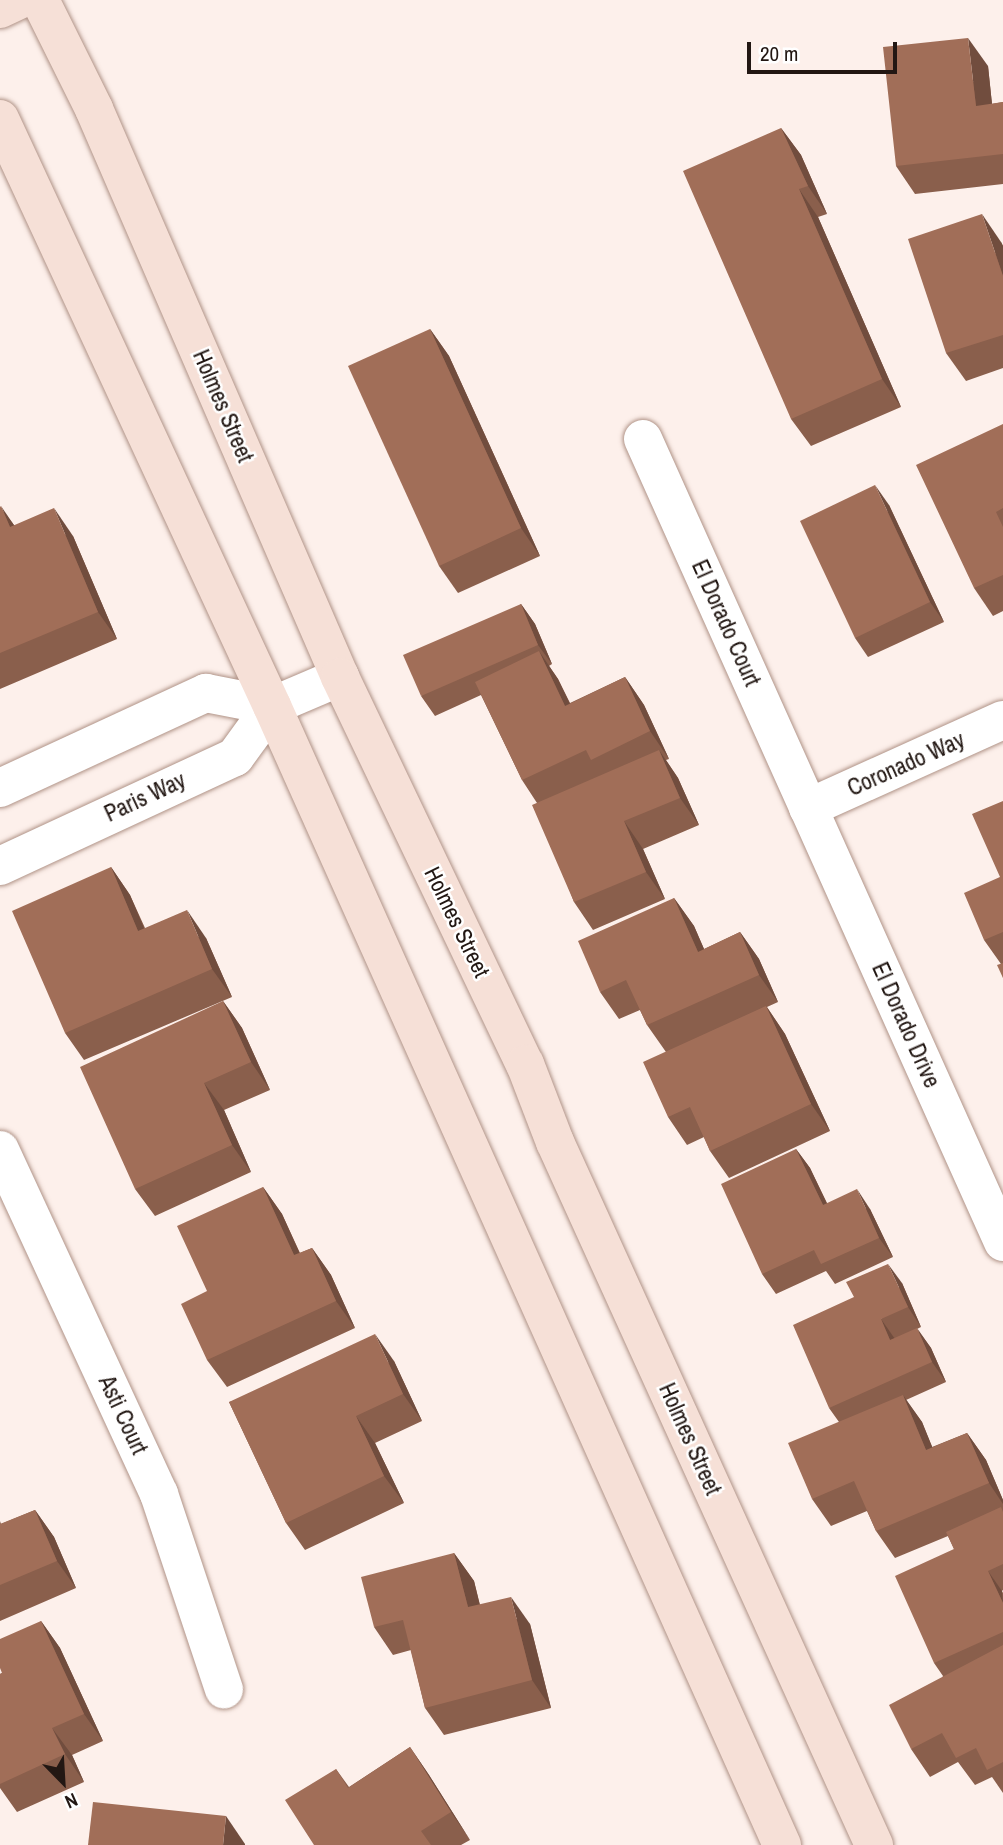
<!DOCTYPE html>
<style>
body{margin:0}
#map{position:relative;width:1003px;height:1845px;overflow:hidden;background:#fdf0eb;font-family:"Archivo Narrow",sans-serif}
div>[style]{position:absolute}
.roads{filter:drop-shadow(0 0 2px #b09387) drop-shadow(0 0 2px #b09387)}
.street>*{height:38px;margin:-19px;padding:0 19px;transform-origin:19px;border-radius:19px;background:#fff}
.secondary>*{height:38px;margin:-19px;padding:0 19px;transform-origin:19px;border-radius:19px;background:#f6e0d7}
.wall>*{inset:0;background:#8a5f4c}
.shaded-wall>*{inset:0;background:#714d3e}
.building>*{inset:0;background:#a16e58}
span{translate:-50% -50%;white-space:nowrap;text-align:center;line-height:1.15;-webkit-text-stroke:5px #fff;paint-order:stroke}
.street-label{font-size:23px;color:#221713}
.north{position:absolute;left:28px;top:1747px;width:70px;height:70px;-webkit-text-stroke:5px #fff;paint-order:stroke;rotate:156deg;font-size:19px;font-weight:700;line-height:28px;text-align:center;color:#221713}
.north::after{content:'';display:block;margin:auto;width:24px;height:32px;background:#221713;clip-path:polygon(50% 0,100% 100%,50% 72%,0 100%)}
.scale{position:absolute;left:747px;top:42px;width:150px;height:32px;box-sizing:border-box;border:4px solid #221713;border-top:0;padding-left:9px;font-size:21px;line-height:24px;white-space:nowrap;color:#221713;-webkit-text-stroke:5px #fff;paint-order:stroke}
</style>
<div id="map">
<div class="roads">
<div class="street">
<div style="left:643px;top:439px;width:880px;rotate:65.85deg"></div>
<div style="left:0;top:788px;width:227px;rotate:-24.8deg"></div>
<div style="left:206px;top:693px;width:67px;rotate:11.1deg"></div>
<div style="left:808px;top:808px;width:214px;rotate:-24.3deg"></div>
<div style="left:0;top:866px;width:259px;rotate:-24.9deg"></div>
<div style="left:235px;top:757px;width:63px;rotate:-54deg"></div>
<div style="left:272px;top:706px;width:74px;rotate:-23.1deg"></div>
<div style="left:0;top:1150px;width:379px;rotate:65.2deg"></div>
<div style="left:159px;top:1494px;width:206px;rotate:71.6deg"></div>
</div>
<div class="secondary">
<div style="left:40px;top:0;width:122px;rotate:63.6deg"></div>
<div style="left:94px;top:109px;width:619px;rotate:66.58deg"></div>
<div style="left:340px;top:677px;width:429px;rotate:64.5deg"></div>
<div style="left:525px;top:1064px;width:84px;rotate:69deg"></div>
<div style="left:555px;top:1142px;width:772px;rotate:65.59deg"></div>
<div style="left:0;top:9px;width:21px;rotate:-25deg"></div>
<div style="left:0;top:119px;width:647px;rotate:65.14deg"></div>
<div style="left:272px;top:706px;width:1248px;rotate:65.88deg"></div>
</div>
</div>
<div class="wall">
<div style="clip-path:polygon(988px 66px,992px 104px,1003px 102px,1003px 184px,915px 194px,896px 166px)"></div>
<div style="clip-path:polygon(781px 128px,801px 155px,827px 214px,818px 217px,901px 407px,811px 446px,791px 419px)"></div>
<div style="clip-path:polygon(1001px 242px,1003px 246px,1003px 368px,966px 381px,946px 353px)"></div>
<div style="clip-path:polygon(430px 329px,449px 356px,540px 556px,458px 593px,439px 566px)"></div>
<div style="clip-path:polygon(1003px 424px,1003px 611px,993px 616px,974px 588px)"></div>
<div style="clip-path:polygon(889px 505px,944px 622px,868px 657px,855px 638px)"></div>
<div style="clip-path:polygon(0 507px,14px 525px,73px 536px,117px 639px,0 689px)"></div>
<div style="clip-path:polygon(521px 604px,535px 624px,552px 664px,549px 666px,558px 679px,570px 703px,625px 677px,644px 705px,669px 759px,666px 760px,678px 778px,699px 825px,643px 849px,665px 899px,593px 930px,574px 902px,537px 803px,522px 780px,481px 695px,435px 716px,421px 696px)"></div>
<div style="clip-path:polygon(1003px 801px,1003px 978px,1001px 964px,984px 940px,1000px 877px)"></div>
<div style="clip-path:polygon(111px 867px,130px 895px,145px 928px,206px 938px,232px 997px,84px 1060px,65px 1033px)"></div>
<div style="clip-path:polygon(674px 898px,694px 926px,704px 949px,740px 932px,759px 959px,778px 1002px,767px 1007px,785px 1034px,830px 1131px,729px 1178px,710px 1151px,704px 1137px,687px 1145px,668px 1117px,666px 1052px,647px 1025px,640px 1010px,619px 1019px,600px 992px)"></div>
<div style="clip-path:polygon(223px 1001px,242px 1028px,270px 1090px,224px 1110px,251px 1172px,155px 1216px,135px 1189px)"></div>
<div style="clip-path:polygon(796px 1149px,810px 1168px,827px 1203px,870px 1209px,893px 1257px,835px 1284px,826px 1271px,776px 1294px,762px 1274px)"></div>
<div style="clip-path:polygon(263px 1187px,282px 1214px,300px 1253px,312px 1248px,331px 1275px,355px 1328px,227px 1387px,207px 1360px,207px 1291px)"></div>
<div style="clip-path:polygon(902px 1283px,921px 1327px,917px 1329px,931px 1348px,946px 1382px,906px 1400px,922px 1422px,932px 1447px,967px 1433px,986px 1460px,1003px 1500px,1003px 1590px,1002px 1591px,1003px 1593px,1003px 1793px,992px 1777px,975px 1785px,958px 1762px,930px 1777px,911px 1749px,943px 1676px,934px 1663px,954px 1549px,948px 1536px,895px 1558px,876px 1531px,867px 1511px,831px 1526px,812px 1499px,839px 1422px,829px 1408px)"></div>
<div style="clip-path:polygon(394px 1361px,422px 1421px,375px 1443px,404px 1503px,305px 1550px,286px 1523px,229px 1402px)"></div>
<div style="clip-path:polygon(35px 1510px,54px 1537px,76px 1588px,0 1621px,0 1521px,1px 1524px)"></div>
<div style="clip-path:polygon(454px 1553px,474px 1581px,480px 1605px,530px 1624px,551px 1708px,444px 1735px,425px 1708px,411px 1650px,393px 1655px,374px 1627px)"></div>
<div style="clip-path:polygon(41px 1621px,60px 1648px,103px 1741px,72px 1755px,84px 1782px,17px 1812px,0 1788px,0 1674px,2px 1673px)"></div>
<div style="clip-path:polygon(410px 1747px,429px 1775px,470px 1840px,461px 1845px,314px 1845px,336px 1769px,349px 1787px)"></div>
</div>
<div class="shaded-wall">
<div style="clip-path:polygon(968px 38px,988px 66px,995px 133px,976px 106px)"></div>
<div style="clip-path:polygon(781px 128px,801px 155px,827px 214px,808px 186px)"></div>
<div style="clip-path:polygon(799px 189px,818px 217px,901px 407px,882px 379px)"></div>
<div style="clip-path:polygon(982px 214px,1001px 242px,1003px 246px,1003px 276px)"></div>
<div style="clip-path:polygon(430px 329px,449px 356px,540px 556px,521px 528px)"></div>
<div style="clip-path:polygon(875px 485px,889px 505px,944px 622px,930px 602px)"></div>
<div style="clip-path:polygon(1px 506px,20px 534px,10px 527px)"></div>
<div style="clip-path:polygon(54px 508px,73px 536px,117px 639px,98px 612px)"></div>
<div style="clip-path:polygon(521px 604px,535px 624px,552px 664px,538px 645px)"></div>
<div style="clip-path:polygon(539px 651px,558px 679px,584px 733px,565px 706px)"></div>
<div style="clip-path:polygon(625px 677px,644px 705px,669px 759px,650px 731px)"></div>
<div style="clip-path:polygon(659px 750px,678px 778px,699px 825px,680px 798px)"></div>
<div style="clip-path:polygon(624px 821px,643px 849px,665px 899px,646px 872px)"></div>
<div style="clip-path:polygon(111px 867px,130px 895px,157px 959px,138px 931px)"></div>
<div style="clip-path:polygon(674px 898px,694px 926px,717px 979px,698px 952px)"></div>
<div style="clip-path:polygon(187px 910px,206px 938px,232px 997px,212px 969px)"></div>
<div style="clip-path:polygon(740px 932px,759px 959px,778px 1002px,759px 975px)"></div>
<div style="clip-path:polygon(223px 1001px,242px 1028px,270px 1090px,251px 1062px)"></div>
<div style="clip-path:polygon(766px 1006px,785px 1034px,830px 1131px,811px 1104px)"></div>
<div style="clip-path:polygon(204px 1083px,224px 1110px,251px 1172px,232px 1145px)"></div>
<div style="clip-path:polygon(796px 1149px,810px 1168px,837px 1225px,823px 1205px)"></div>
<div style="clip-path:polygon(263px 1187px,282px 1214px,313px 1283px,294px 1255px)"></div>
<div style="clip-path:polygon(857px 1189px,870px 1209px,893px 1257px,879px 1238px)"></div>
<div style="clip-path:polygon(312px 1248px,331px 1275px,355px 1328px,336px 1301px)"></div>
<div style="clip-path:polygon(888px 1264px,902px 1283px,921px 1327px,908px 1307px)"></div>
<div style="clip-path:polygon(881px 1319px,895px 1339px,890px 1340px)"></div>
<div style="clip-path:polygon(917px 1328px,931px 1348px,946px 1382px,932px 1362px)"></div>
<div style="clip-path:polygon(375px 1334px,394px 1361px,422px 1421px,403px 1394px)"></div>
<div style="clip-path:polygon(903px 1395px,922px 1422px,945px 1478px,926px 1450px)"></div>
<div style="clip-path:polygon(356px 1416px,375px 1443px,404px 1503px,384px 1476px)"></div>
<div style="clip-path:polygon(967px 1433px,986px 1460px,1003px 1500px,1003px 1504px,989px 1483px)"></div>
<div style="clip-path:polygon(35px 1510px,54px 1537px,76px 1588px,57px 1561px)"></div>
<div style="clip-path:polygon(454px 1553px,474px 1581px,487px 1635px,468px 1607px)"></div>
<div style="clip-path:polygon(988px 1571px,1002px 1591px,1003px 1603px)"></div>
<div style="clip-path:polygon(511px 1597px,530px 1624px,551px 1708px,532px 1680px)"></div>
<div style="clip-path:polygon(41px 1621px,60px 1648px,103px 1741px,84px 1714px)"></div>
<div style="clip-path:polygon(52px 1728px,72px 1755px,84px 1782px,65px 1754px)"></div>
<div style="clip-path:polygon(410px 1747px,429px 1775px,470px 1840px,451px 1812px)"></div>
<div style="clip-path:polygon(226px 1816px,245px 1844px,245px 1845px,223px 1845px)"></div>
</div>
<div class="building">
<div style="clip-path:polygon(968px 38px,976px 106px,1003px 102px,1003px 154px,896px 166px,883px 47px)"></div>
<div style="clip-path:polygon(781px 128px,808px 186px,799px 189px,882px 379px,791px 419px,683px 171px)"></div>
<div style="clip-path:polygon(982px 214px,1003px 276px,1003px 335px,946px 353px,908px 239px)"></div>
<div style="clip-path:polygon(430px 329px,521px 528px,439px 566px,348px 366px)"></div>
<div style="clip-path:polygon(1003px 424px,1003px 508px,996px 512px,1003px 527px,1003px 575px,974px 588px,916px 465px)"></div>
<div style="clip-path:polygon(875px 485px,930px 602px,855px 638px,800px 521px)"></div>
<div style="clip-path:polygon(1px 506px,10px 527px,54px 508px,98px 612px,0 653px,0 507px)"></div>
<div style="clip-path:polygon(521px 604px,538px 645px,421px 696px,403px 655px)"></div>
<div style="clip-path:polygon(539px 651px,565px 706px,625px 677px,650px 731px,591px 760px,586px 750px,522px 780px,475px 682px)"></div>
<div style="clip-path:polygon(659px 750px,680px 798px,624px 821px,646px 872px,574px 902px,532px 805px)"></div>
<div style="clip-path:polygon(1003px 801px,1003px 932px,984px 940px,964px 893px,1000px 877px,972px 814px)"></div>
<div style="clip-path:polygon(111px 867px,138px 931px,187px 910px,212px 969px,65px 1033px,12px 911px)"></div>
<div style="clip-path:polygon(674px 898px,698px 952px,740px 932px,759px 975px,647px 1025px,626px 980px,600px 992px,578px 941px)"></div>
<div style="clip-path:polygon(1003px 963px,1003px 978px,997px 965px)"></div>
<div style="clip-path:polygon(223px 1001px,251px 1062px,204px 1083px,232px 1145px,135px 1189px,80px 1067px)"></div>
<div style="clip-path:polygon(766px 1006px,811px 1104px,710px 1151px,690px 1107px,668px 1117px,643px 1062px)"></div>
<div style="clip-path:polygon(796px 1149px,823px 1205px,857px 1189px,879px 1238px,821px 1264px,814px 1250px,762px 1274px,721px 1184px)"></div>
<div style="clip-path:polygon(263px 1187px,294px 1255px,312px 1248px,336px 1301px,207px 1360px,181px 1304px,207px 1291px,177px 1226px)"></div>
<div style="clip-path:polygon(888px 1264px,908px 1307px,881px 1319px,890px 1340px,917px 1328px,932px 1362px,829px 1408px,793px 1325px,854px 1297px,846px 1282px)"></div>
<div style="clip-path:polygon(375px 1334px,403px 1394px,356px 1416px,384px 1476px,286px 1523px,229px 1402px)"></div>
<div style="clip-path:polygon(903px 1395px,926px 1450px,967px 1433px,989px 1483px,876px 1531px,854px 1481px,812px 1499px,788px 1443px)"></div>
<div style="clip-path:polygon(1001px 1507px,1003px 1512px,1003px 1564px,988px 1571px,1003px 1603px,1003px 1632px,934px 1663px,895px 1576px,954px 1549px,946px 1532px)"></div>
<div style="clip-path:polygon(35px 1510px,57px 1561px,0 1585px,0 1524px)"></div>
<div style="clip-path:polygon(454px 1553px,468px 1607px,511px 1597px,532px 1680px,425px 1708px,403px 1620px,374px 1627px,361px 1577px)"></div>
<div style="clip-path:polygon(41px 1621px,84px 1714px,52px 1728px,65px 1754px,0 1784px,0 1674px,2px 1673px,0 1668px,0 1639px)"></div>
<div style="clip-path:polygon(1003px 1645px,1003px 1762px,987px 1770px,976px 1748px,956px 1758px,942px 1733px,911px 1749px,889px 1705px)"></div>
<div style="clip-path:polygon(410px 1747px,451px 1812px,421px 1831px,431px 1845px,314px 1845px,285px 1800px,336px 1769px,348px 1788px)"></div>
<div style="clip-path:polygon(93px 1802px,226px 1816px,223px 1845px,88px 1845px)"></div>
</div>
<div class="street-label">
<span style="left:223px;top:406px;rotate:67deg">Holmes Street</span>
<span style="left:726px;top:623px;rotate:66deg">El Dorado Court</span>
<span style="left:906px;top:764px;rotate:-24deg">Coronado Way</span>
<span style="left:145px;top:797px;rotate:-25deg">Paris Way</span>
<span style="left:457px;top:922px;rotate:64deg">Holmes Street</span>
<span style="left:906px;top:1025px;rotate:66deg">El Dorado Drive</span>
<span style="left:123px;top:1415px;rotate:65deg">Asti Court</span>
<span style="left:690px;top:1439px;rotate:66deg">Holmes Street</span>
</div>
<div class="north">N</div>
<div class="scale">20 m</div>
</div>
